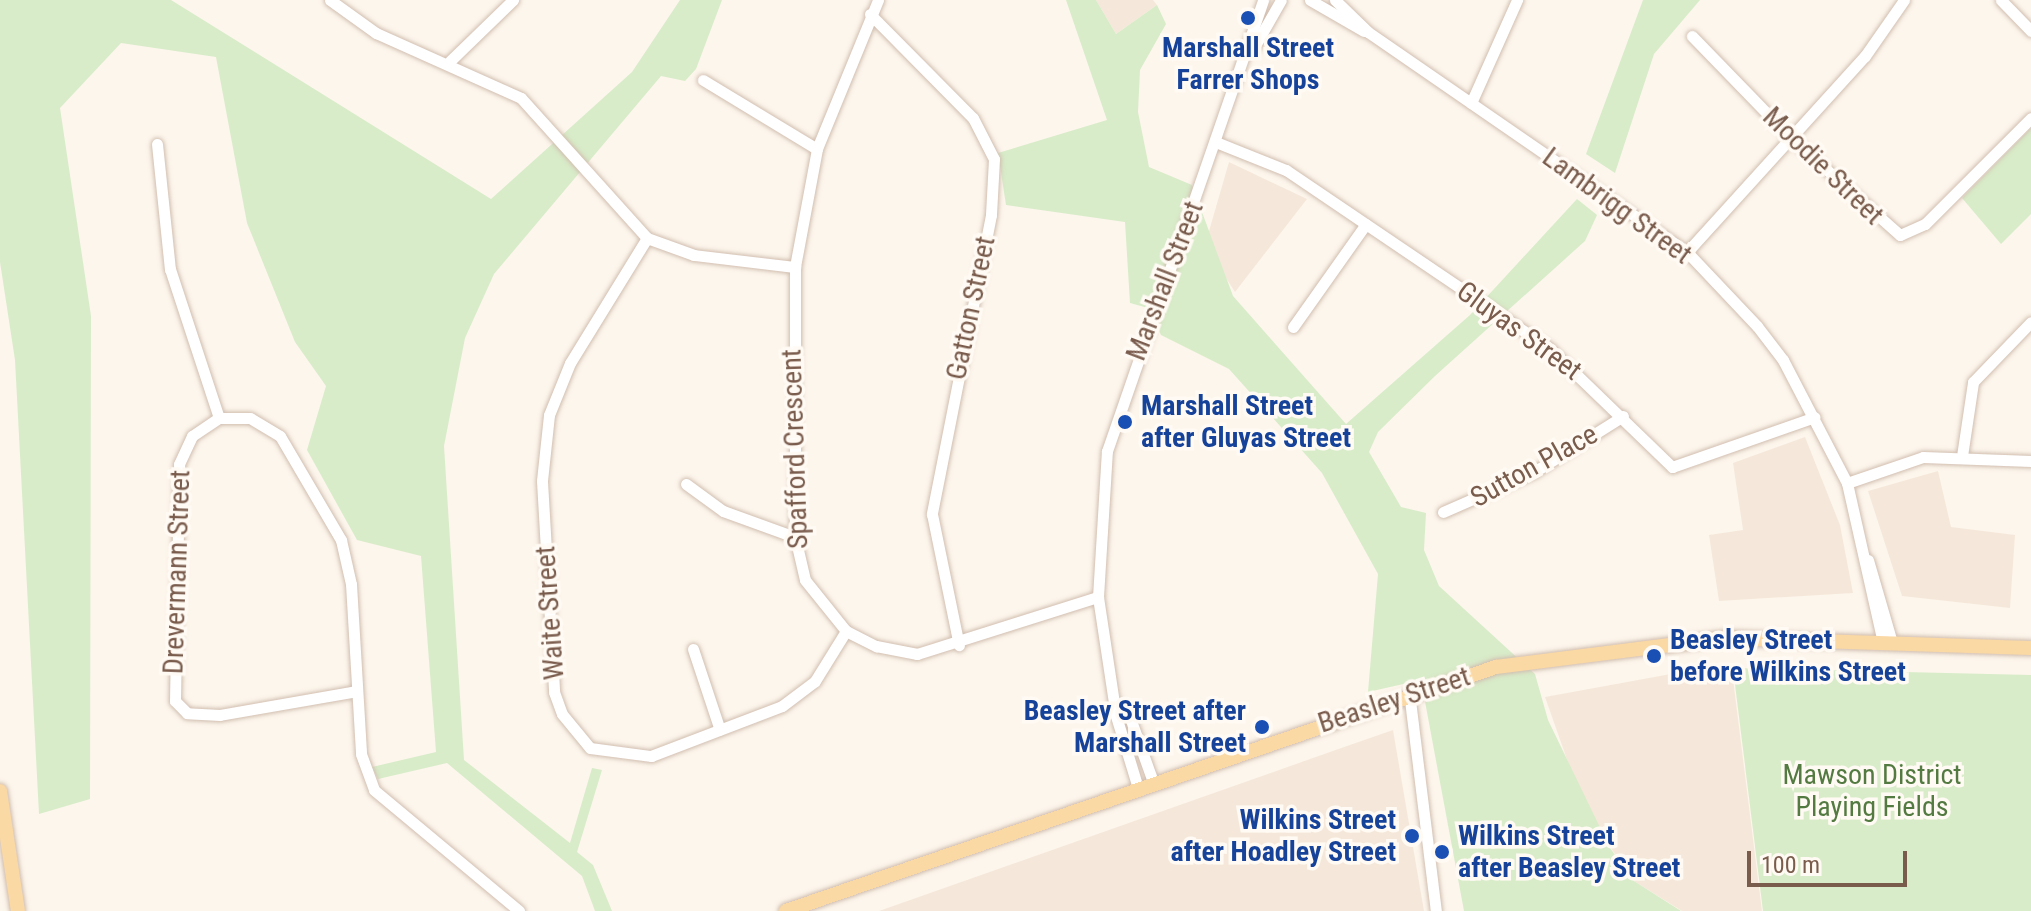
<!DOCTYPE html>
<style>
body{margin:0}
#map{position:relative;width:2031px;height:911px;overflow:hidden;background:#fdf6ec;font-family:"Roboto Condensed",sans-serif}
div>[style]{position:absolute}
.residential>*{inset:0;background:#f5e8da}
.green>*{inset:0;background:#d8ecc9}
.roads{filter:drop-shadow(0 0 2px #d1beb0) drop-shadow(0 0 2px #d1beb0)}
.minor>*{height:11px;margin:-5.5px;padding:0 5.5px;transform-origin:5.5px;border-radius:5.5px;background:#fff}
.major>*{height:14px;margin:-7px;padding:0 7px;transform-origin:7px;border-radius:7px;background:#fbd9a5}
.dots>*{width:22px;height:22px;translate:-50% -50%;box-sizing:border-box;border:4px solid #fffaf3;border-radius:50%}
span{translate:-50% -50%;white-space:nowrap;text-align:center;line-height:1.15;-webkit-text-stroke:7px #fffaf3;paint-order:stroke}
.transit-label{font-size:28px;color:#164399;font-weight:700}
.left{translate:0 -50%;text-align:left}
.right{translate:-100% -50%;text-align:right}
.street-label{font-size:28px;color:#7a5c4d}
.park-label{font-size:28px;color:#537a41}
.scale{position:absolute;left:1747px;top:851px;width:160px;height:36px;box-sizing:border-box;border:4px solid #7a5c4d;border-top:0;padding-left:10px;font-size:24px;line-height:28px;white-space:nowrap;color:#7a5c4d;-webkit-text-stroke:6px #fffaf3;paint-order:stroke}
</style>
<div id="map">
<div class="residential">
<div style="clip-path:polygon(1096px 0,1153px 0,1157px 5px,1116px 34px)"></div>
<div style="clip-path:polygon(1229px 162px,1307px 199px,1235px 292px,1205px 245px)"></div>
<div style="clip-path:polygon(1805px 437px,1840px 525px,1853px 593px,1719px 601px,1709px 535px,1743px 530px,1733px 463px)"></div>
<div style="clip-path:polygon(1938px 471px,1951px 527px,2015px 535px,2010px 608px,1902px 596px,1868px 491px)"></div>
<div style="clip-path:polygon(1731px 663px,1762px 911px,1682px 911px,1634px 881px,1610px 847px,1576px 785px,1545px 697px)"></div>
<div style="clip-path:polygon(1393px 730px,1424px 911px,879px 911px,1347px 746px)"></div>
</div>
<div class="green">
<div style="clip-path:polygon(0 0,171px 0,491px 199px,632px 72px,680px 0,722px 0,696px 69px,685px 81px,661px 76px,494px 274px,465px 338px,444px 446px,464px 760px,570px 843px,592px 768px,602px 770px,577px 852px,593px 865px,612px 911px,595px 911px,582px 876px,447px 763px,378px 779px,372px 767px,436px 752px,421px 556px,357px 540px,307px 450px,326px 386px,295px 342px,247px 223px,216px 57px,121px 43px,60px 108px,91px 316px,90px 799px,39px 814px,15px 360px,0 262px)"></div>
<div style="clip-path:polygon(1066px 0,1096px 0,1116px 34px,1157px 5px,1166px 24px,1140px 70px,1138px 112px,1149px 167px,1192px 185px,1233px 296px,1346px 424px,1470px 315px,1577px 199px,1597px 215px,1585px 241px,1435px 376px,1378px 432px,1369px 452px,1401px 507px,1426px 513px,1424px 550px,1439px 586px,1535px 674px,1548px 720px,1610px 848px,1634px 881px,1681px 911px,1464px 911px,1421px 680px,1368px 692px,1378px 574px,1322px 473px,1229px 369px,1161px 335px,1148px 308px,1130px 303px,1125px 222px,1006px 205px,998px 153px,1107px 120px)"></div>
<div style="clip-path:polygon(1643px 0,1700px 0,1654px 54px,1615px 173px,1586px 154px)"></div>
<div style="clip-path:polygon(2031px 128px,2031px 214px,2001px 244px,1962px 198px)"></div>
<div style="clip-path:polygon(1733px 668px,2031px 675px,2031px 911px,1763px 911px)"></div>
</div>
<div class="roads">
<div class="minor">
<div style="left:330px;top:0;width:57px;rotate:35.7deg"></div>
<div style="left:376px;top:33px;width:159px;rotate:24.1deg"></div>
<div style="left:521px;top:98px;width:188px;rotate:48deg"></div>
<div style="left:647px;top:238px;width:50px;rotate:19.9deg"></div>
<div style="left:694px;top:255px;width:102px;rotate:6.8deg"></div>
<div style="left:878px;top:0;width:161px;rotate:112.3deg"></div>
<div style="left:817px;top:149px;width:120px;rotate:100.6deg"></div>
<div style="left:795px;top:267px;width:270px;rotate:90deg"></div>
<div style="left:795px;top:537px;width:44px;rotate:76.9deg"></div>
<div style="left:805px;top:580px;width:65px;rotate:51.2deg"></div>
<div style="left:846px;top:631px;width:34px;rotate:27deg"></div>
<div style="left:876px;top:646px;width:42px;rotate:11deg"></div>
<div style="left:917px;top:654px;width:190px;rotate:-17.5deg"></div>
<div style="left:1310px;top:0;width:62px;rotate:29.9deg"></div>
<div style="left:1335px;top:0;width:46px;rotate:44.1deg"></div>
<div style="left:1368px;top:32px;width:388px;rotate:34.6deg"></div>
<div style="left:1687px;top:252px;width:102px;rotate:46.6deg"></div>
<div style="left:1757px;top:326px;width:43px;rotate:52.6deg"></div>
<div style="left:1783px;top:360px;width:139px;rotate:62.5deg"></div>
<div style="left:1847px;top:483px;width:159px;rotate:77.3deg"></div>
<div style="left:2001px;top:0;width:43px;rotate:45.9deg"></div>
<div style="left:870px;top:14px;width:146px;rotate:45.3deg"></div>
<div style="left:973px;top:118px;width:46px;rotate:62.9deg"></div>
<div style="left:994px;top:159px;width:56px;rotate:93.1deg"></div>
<div style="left:991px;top:215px;width:305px;rotate:101.2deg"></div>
<div style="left:932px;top:514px;width:134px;rotate:78.4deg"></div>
<div style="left:1692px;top:36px;width:142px;rotate:45.9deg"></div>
<div style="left:1791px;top:138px;width:146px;rotate:41.7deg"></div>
<div style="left:1900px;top:235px;width:27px;rotate:-24deg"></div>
<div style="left:1925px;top:224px;width:150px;rotate:-45deg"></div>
<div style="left:1253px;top:49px;width:56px;rotate:-60.3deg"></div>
<div style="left:450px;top:61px;width:88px;rotate:-44.1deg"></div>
<div style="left:703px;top:80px;width:133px;rotate:31.2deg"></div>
<div style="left:1471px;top:103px;width:113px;rotate:-65.9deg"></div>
<div style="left:1218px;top:143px;width:73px;rotate:21.7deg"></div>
<div style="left:1286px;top:170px;width:319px;rotate:34.1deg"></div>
<div style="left:1550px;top:349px;width:170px;rotate:44deg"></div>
<div style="left:1672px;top:467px;width:151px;rotate:-19.3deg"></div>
<div style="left:157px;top:144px;width:126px;rotate:84.1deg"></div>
<div style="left:170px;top:269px;width:157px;rotate:71.8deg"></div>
<div style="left:647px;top:238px;width:147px;rotate:121.6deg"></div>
<div style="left:570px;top:363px;width:56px;rotate:112deg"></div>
<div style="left:549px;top:415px;width:66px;rotate:96.1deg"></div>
<div style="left:542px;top:481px;width:211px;rotate:86.7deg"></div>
<div style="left:554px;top:692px;width:23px;rotate:70deg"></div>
<div style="left:562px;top:714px;width:44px;rotate:50.5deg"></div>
<div style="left:590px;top:748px;width:62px;rotate:7.5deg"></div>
<div style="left:651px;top:756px;width:140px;rotate:-20.9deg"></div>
<div style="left:782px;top:706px;width:41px;rotate:-37.1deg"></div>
<div style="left:815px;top:681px;width:59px;rotate:-58.2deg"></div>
<div style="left:1687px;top:252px;width:265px;rotate:-47.8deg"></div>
<div style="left:1865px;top:56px;width:68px;rotate:-55.1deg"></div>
<div style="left:1293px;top:327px;width:126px;rotate:-54.7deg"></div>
<div style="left:1962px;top:456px;width:75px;rotate:-81.5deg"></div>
<div style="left:1973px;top:382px;width:83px;rotate:-46deg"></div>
<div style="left:1847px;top:483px;width:80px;rotate:-18.9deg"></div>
<div style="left:1923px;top:457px;width:108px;rotate:2.1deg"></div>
<div style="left:686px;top:484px;width:46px;rotate:36.1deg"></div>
<div style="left:723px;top:511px;width:77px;rotate:19.9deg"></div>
<div style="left:1443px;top:512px;width:99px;rotate:-23.7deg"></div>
<div style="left:1534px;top:472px;width:105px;rotate:-32.2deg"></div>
<div style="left:1868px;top:560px;width:82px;rotate:73.8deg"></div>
<div style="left:693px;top:649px;width:85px;rotate:71.6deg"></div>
<div style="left:357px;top:691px;width:139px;rotate:170.1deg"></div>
<div style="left:220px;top:715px;width:33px;rotate:-177deg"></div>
<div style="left:187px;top:713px;width:17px;rotate:-135deg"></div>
<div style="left:175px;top:701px;width:237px;rotate:-89deg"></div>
<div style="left:179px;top:464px;width:31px;rotate:-65deg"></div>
<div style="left:192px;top:436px;width:32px;rotate:-34deg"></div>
<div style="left:219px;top:418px;width:31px"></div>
<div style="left:250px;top:418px;width:35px;rotate:31deg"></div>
<div style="left:280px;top:436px;width:121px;rotate:59.6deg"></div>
<div style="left:341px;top:540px;width:45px;rotate:77.2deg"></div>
<div style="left:351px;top:584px;width:170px;rotate:86.6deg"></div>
<div style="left:361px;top:754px;width:38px;rotate:70deg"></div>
<div style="left:374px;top:790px;width:189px;rotate:39.8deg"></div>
<div style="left:1409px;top:692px;width:221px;rotate:83deg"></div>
<div style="left:1118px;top:704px;width:13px;rotate:39deg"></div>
<div style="left:1128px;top:712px;width:74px;rotate:70.3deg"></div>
<div style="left:1138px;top:788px;width:75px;rotate:-107deg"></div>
<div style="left:1116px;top:716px;width:120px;rotate:-98.6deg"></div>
<div style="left:1098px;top:597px;width:146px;rotate:-86.5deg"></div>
<div style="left:1107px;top:451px;width:477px;rotate:-70.9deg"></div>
</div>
<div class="major">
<div style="left:0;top:791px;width:121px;rotate:81.5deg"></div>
<div style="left:786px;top:911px;width:751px;rotate:-18.97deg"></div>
<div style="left:1496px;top:667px;width:233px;rotate:-7.2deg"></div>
<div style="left:1727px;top:638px;width:304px;rotate:1.9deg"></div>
</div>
</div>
<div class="dots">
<div style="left:1248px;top:18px;background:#1a4fb4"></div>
<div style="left:1125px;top:422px;background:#1a4fb4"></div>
<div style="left:1654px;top:656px;background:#1a4fb4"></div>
<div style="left:1262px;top:727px;background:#1a4fb4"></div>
<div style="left:1412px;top:836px;background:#1a4fb4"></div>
<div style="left:1442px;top:852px;background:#1a4fb4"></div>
</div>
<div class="transit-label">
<span style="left:1248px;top:64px">Marshall Street<br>Farrer Shops</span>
<span class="left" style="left:1141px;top:422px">Marshall Street<br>after Gluyas Street</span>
<span class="left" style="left:1670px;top:656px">Beasley Street<br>before Wilkins Street</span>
<span class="right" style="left:1246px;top:727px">Beasley Street after<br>Marshall Street</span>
<span class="right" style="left:1396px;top:836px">Wilkins Street<br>after Hoadley Street</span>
<span class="left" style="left:1458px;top:852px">Wilkins Street<br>after Beasley Street</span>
</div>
<div class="street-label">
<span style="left:1823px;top:166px;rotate:44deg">Moodie Street</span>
<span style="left:1617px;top:206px;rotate:36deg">Lambrigg Street</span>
<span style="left:1165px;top:281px;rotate:-69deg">Marshall Street</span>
<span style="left:971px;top:308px;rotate:-78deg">Gatton Street</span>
<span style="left:1519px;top:331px;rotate:36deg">Gluyas Street</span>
<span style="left:795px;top:449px;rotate:-92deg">Spafford Crescent</span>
<span style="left:1534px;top:466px;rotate:-29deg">Sutton Place</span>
<span style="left:177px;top:572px;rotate:-88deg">Drevermann Street</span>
<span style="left:550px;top:613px;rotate:-94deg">Waite Street</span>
<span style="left:1394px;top:700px;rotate:-18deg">Beasley Street</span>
</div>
<div class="park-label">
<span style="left:1872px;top:791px">Mawson District<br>Playing Fields</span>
</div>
<div class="scale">100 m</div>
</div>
